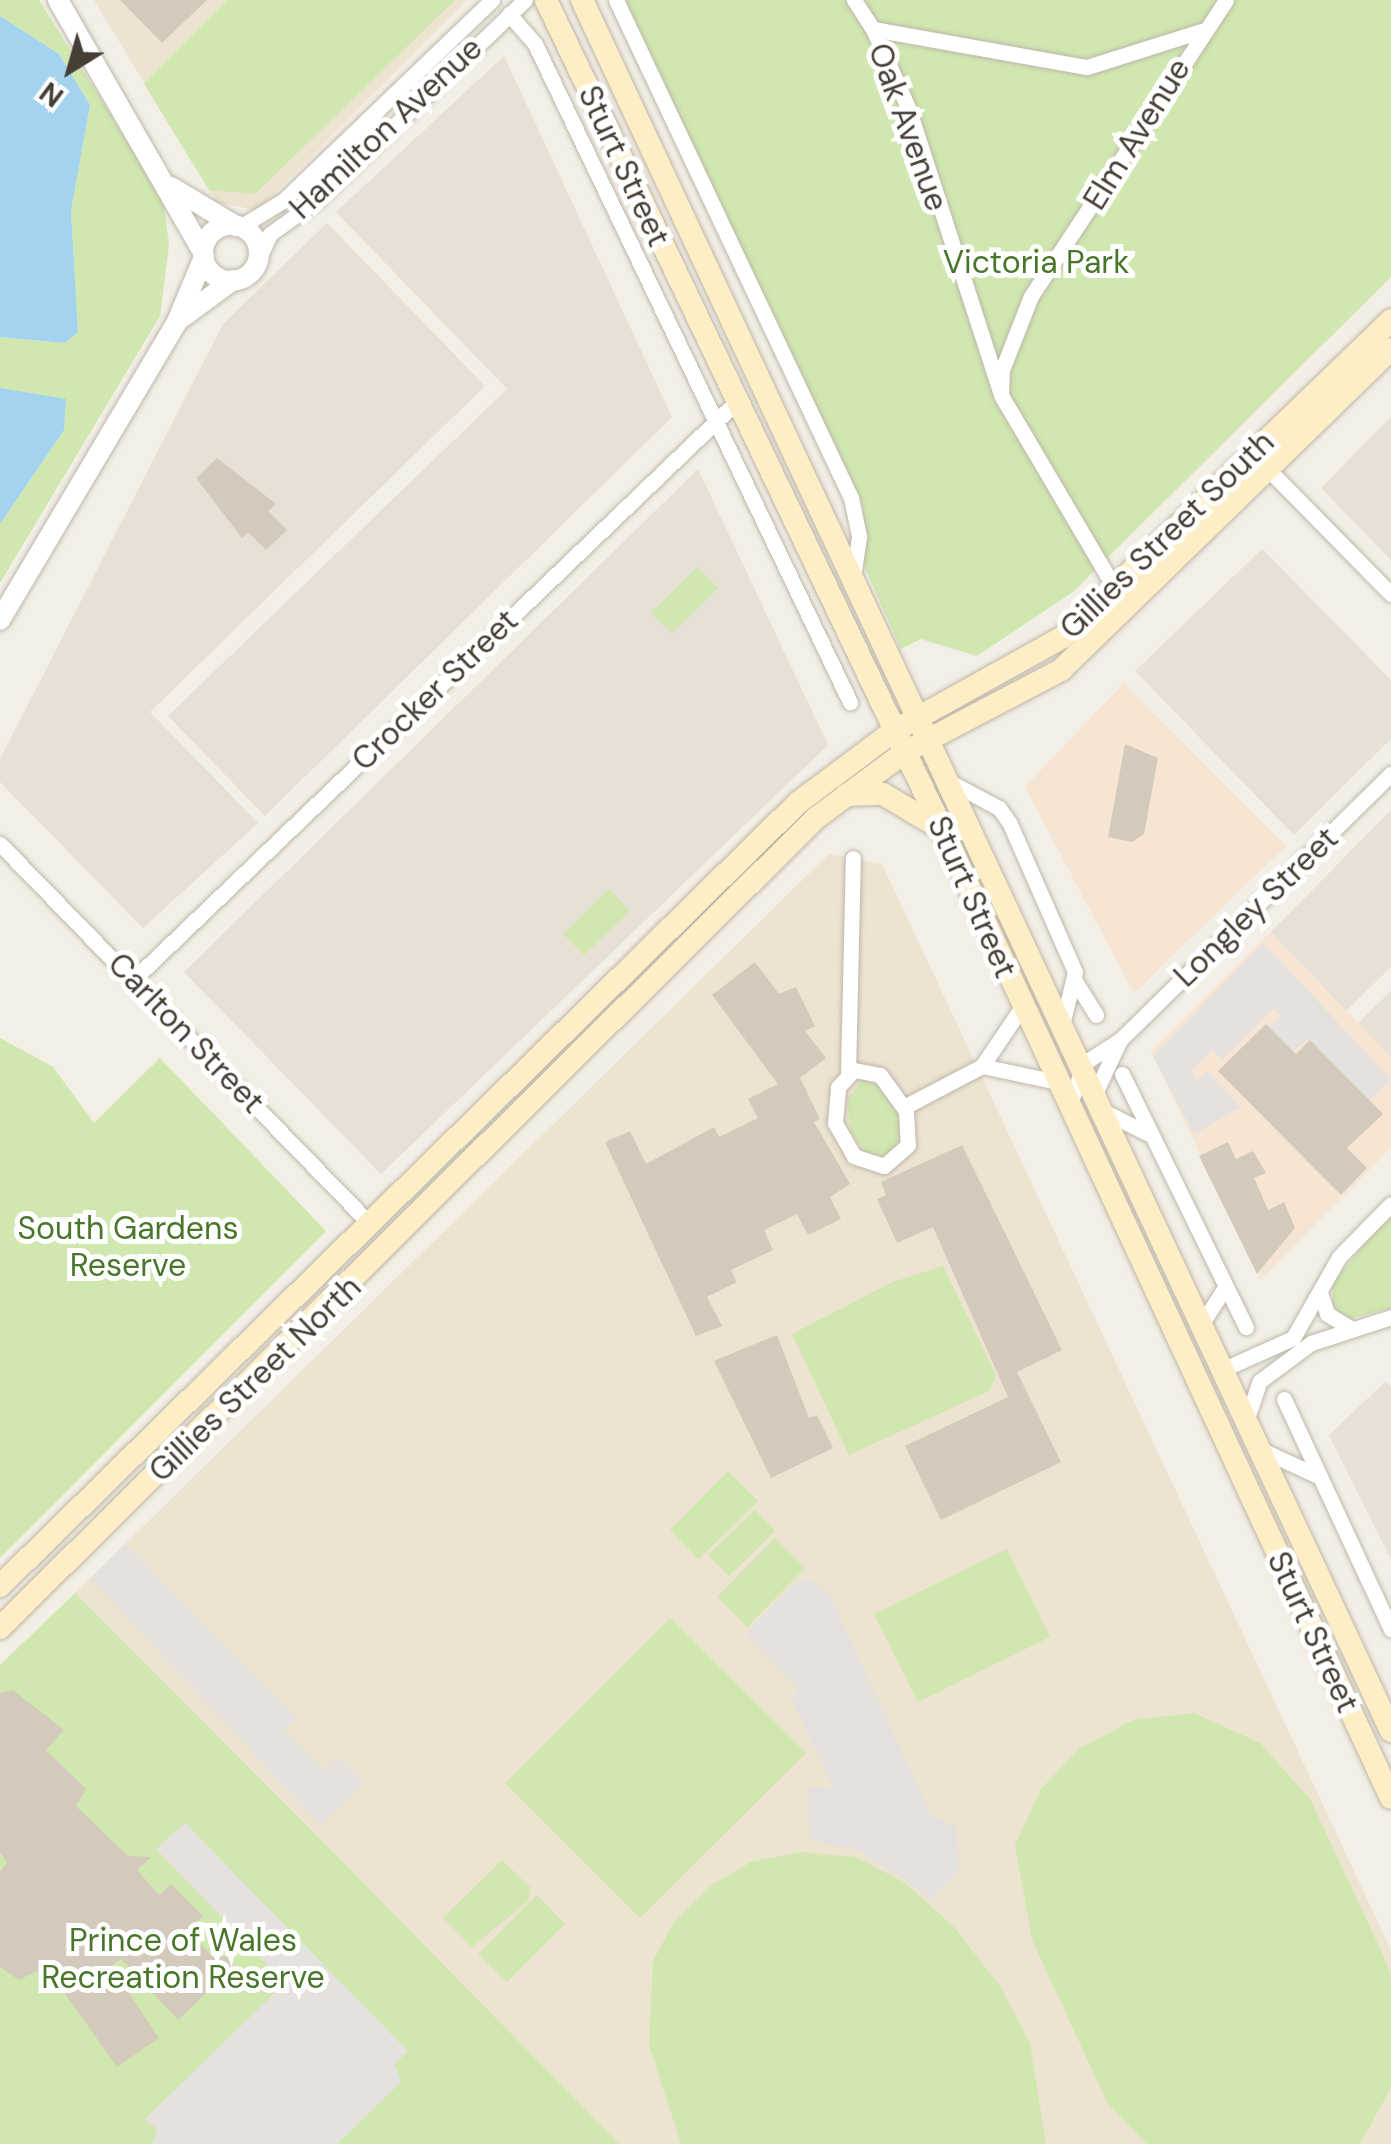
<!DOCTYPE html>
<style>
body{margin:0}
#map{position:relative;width:1391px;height:2144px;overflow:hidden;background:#f3efe6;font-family:"DM Sans",sans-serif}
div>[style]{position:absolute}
.residential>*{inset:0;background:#e7e0d4}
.commercial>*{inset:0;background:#f5e5d2}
.education>*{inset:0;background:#ece3d0}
.green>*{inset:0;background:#d0e7b0}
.parking>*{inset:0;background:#e4e1de}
.water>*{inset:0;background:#a3d3ef}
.building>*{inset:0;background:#d4cabc}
.roads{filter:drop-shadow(0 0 2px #beb6a9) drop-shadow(0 0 2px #beb6a9)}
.minor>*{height:15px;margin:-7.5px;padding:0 7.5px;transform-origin:7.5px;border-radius:7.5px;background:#fff}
.tertiary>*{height:20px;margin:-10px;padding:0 10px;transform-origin:10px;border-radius:10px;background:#fff}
.tertiary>.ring{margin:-10px;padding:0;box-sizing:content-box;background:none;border:20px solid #fff;border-radius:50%}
.secondary>*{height:22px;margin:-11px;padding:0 11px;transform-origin:11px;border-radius:11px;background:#feeec6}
span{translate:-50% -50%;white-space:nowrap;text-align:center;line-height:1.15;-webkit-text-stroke:10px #fff;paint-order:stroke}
.street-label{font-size:32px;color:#463f36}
.park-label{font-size:32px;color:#49762a}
.north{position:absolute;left:20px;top:20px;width:100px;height:100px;-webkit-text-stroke:8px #fff;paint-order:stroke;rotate:217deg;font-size:28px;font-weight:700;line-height:40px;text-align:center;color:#463f36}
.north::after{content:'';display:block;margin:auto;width:35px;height:45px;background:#463f36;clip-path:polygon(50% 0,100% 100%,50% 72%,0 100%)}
</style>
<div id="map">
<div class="residential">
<div style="clip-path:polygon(504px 56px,672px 417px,265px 816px,168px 716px,507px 389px,336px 212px)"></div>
<div style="clip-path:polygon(327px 223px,485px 386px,150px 712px,258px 823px,143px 928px,0 782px,0 759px,223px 324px)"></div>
<div style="clip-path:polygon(1391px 417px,1391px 560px,1321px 488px)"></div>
<div style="clip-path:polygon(698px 469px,828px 745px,381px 1174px,184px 972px)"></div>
<div style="clip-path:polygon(1262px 549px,1391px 680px,1391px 739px,1294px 835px,1135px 671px)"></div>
<div style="clip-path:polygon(1391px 810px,1391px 967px,1345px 1012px,1271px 932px)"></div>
<div style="clip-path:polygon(1391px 991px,1391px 1057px,1357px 1024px)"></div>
<div style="clip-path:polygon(1386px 1381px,1391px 1387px,1391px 1559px,1329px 1435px)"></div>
</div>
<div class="commercial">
<div style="clip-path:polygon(1124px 683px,1286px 846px,1134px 993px,1025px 787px)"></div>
<div style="clip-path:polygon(1271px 932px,1391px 1057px,1391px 1148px,1260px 1280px,1151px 1051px)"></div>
</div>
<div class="education">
<div style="clip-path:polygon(94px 0,467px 0,258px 210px,217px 203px)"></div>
<div style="clip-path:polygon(829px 854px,882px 864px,1391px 1950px,1391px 2144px,619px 2144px,75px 1593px)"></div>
</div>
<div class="green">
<div style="clip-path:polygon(0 0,39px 0,163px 198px,169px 245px,160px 316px,0 583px,0 524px,64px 430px,66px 400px,0 388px,0 337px,65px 343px,78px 332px,71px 211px,90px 105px,59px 54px,0 16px)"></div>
<div style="clip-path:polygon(228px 0,455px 0,255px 194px,209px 190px,144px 84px)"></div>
<div style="clip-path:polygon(621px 0,1391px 0,1391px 277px,1073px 592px,977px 656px,921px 639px,901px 649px,864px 566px,863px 507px)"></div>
<div style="clip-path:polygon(697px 567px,718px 588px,672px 633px,651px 613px)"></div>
<div style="clip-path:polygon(609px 889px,630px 911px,584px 955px,563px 934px)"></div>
<div style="clip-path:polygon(0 1038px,53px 1067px,94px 1123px,160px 1058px,326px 1231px,0 1558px)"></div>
<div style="clip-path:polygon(862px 1080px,882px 1086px,900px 1112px,903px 1140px,893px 1155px,869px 1156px,851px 1132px,847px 1101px)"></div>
<div style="clip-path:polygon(1391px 1213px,1391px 1308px,1347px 1320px,1333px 1306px,1332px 1283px)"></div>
<div style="clip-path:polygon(943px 1266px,996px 1375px,989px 1391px,849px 1455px,792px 1334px,893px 1282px)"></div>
<div style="clip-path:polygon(728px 1471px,758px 1501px,699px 1559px,670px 1530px)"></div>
<div style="clip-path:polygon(755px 1510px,775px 1531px,729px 1576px,708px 1555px)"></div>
<div style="clip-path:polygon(775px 1538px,805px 1568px,747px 1627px,717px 1597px)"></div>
<div style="clip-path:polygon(1007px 1549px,1050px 1637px,918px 1702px,874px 1614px)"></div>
<div style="clip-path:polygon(75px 1593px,338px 1857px,619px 2144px,0 2144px,0 1665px)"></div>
<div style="clip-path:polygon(670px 1618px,806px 1753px,640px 1918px,505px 1783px)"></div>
<div style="clip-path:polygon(1194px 1713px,1260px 1743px,1310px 1799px,1383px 1955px,1391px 1976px,1391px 2088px,1360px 2144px,1147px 2144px,1108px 2104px,1032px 1940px,1015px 1845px,1041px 1789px,1079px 1749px,1133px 1720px)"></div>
<div style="clip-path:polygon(800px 1852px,855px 1857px,904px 1882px,954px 1927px,1000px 1986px,1030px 2043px,1046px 2144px,681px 2144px,649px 2045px,653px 1961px,674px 1922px,712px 1885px,751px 1862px)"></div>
<div style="clip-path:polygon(502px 1860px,531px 1888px,528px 1901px,472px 1947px,443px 1918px)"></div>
<div style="clip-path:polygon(537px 1895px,565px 1924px,507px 1982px,478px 1954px)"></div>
</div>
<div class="parking">
<div style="clip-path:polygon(1263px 943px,1391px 1079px,1368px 1101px,1307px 1040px,1293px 1051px,1269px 1028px,1281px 1016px,1274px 1009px,1222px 1059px,1212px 1050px,1192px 1070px,1196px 1081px,1207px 1071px,1241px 1107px,1194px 1134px,1153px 1056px)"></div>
<div style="clip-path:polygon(125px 1544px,296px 1718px,284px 1730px,325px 1770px,339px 1757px,365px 1782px,320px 1825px,91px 1578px)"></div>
<div style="clip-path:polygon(810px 1579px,830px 1596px,932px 1817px,957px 1827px,958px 1870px,933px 1899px,858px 1850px,810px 1840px,806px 1787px,834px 1789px,791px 1698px,799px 1690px,746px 1634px,796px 1584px)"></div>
<div style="clip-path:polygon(185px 1823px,408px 2051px,395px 2064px,401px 2082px,337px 2144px,152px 2144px,157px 2129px,145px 2119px,291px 1977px,268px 1965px,156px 1849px)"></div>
</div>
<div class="water">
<div style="clip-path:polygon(0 16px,59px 54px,90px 105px,71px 211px,78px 332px,65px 343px,0 337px)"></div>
<div style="clip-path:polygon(0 388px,66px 399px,64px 430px,0 524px)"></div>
</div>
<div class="building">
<div style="clip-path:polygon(120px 0,207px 0,162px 43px)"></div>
<div style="clip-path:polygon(217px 458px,276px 504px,268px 511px,287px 530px,266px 550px,248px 532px,242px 538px,196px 478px)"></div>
<div style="clip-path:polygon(1125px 744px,1158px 758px,1144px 834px,1132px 842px,1108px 837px)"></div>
<div style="clip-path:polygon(755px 962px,779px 994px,796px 987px,815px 1026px,805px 1031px,826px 1058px,800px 1078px,820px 1119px,814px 1122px,850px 1184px,830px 1197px,841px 1219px,808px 1235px,797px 1214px,764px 1230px,773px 1250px,731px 1270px,737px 1282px,707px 1297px,722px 1326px,696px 1336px,605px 1142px,630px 1131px,646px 1164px,714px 1127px,719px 1137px,758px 1118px,748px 1099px,778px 1084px,712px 995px)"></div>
<div style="clip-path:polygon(1266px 1024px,1296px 1054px,1310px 1040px,1383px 1114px,1347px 1148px,1367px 1168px,1341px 1195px,1218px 1071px)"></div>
<div style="clip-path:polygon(1228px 1142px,1236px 1159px,1253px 1151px,1266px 1173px,1254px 1178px,1268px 1210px,1284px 1202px,1295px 1228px,1257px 1274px,1199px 1156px)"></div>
<div style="clip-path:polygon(962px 1145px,1062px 1350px,1017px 1372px,1061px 1462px,941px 1520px,905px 1446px,1008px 1397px,933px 1227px,897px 1243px,877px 1199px,886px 1195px,881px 1182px)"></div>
<div style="clip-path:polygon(777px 1335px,809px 1418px,817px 1415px,833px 1448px,771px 1478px,714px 1361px)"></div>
<div style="clip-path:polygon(13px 1690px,64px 1730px,46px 1750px,86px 1789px,76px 1806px,128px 1856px,151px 1857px,137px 1870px,159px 1895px,171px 1884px,203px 1916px,187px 1930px,216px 1960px,224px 1955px,234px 1966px,178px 2020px,121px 1959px,111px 1966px,159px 2038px,117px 2067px,51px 1974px,41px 1982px,37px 1971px,19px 1980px,0 1967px,0 1872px,7px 1862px,0 1853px,0 1693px)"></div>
</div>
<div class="roads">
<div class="minor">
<div style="left:616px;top:0;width:551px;rotate:64.74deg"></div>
<div style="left:851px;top:498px;width:40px;rotate:78deg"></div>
<div style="left:859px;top:537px;width:40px;rotate:98.5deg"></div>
<div style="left:854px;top:0;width:35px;rotate:57deg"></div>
<div style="left:873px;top:29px;width:217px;rotate:10.1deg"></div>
<div style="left:1087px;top:67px;width:120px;rotate:-17.5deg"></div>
<div style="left:509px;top:14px;width:40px;rotate:49deg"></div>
<div style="left:535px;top:44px;width:730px;rotate:64.42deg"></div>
<div style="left:873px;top:29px;width:89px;rotate:66deg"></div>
<div style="left:909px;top:110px;width:296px;rotate:72.1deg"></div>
<div style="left:240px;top:227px;width:52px;rotate:-31.5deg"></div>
<div style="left:284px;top:200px;width:289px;rotate:-43.9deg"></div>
<div style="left:257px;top:262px;width:31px;rotate:-65deg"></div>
<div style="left:270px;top:234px;width:57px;rotate:-35.7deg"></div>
<div style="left:316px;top:201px;width:290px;rotate:-43.9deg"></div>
<div style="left:1269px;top:470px;width:174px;rotate:45.5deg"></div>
<div style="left:1114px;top:587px;width:223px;rotate:-120.5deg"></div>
<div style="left:1001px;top:395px;width:25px;rotate:-88deg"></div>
<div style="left:1002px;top:370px;width:79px;rotate:-68.6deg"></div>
<div style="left:1031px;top:296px;width:354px;rotate:-56.6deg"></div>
<div style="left:950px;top:782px;width:55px;rotate:28deg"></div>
<div style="left:999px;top:808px;width:19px;rotate:55deg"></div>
<div style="left:1010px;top:824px;width:162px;rotate:66.3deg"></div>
<div style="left:1075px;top:972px;width:50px;rotate:103.8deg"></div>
<div style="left:0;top:844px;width:530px;rotate:45.76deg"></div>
<div style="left:135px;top:978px;width:832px;rotate:-43.78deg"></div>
<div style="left:1075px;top:981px;width:40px;rotate:58deg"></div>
<div style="left:982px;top:1066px;width:77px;rotate:12deg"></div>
<div style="left:854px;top:1070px;width:26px;rotate:11deg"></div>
<div style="left:880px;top:1075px;width:44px;rotate:54.2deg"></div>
<div style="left:906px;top:1111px;width:34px;rotate:87deg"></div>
<div style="left:908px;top:1145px;width:32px;rotate:139deg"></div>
<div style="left:884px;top:1166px;width:32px;rotate:-162deg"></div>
<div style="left:854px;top:1156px;width:38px;rotate:-120deg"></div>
<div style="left:835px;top:1123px;width:36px;rotate:-85deg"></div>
<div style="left:838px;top:1087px;width:23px;rotate:-47deg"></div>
<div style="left:848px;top:1073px;width:215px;rotate:-88.7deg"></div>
<div style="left:1122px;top:1074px;width:282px;rotate:63.9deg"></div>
<div style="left:1096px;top:1091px;width:56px;rotate:-64.8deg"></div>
<div style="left:1070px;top:1104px;width:43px;rotate:-71.1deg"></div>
<div style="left:1084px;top:1063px;width:43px;rotate:-32.6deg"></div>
<div style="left:1120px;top:1040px;width:380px;rotate:-44.5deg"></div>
<div style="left:904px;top:1107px;width:88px;rotate:-27.7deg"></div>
<div style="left:982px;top:1066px;width:71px;rotate:-55.9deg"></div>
<div style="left:1105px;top:1112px;width:51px;rotate:26.6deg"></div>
<div style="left:1321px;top:1295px;width:20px;rotate:72deg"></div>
<div style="left:1327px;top:1314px;width:29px;rotate:31deg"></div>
<div style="left:1204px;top:1320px;width:40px;rotate:-57.1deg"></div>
<div style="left:1226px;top:1368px;width:73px;rotate:-24.1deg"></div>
<div style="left:1293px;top:1338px;width:93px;rotate:-60.4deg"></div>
<div style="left:1339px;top:1257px;width:74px;rotate:-45.5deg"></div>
<div style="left:1284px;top:1399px;width:254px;rotate:65.1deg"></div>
<div style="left:1248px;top:1415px;width:36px;rotate:-71deg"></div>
<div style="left:1260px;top:1381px;width:64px;rotate:-36.7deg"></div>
<div style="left:1311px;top:1343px;width:84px;rotate:-18deg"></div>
<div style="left:1266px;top:1452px;width:60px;rotate:24.8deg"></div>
</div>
<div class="tertiary">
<div style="left:58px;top:0;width:291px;rotate:60.1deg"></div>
<div style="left:171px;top:187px;width:76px;rotate:31deg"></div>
<div class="ring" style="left:203px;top:225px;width:36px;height:36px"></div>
<div style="left:183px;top:317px;width:62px;rotate:-36.5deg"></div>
<div style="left:0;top:620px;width:344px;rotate:-59.3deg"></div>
<div style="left:176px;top:324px;width:73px;rotate:-67.3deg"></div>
</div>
<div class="secondary">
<div style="left:546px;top:0;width:925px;rotate:64.46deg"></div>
<div style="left:945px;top:835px;width:1061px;rotate:65.15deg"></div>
<div style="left:582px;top:0;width:1911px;rotate:64.95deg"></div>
<div style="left:846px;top:795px;width:37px;rotate:-2deg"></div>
<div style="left:883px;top:794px;width:61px;rotate:30.8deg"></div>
<div style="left:0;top:1586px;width:1119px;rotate:-44.46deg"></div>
<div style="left:799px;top:802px;width:119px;rotate:-36.8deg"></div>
<div style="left:894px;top:731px;width:193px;rotate:-29.1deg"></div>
<div style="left:1063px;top:637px;width:456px;rotate:-44deg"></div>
<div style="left:0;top:1628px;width:1150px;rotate:-44.79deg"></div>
<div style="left:816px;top:818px;width:111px;rotate:-36.6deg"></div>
<div style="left:905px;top:752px;width:176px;rotate:-27.7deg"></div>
<div style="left:1061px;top:670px;width:460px;rotate:-44.2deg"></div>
</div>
</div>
<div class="street-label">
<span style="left:908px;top:127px;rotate:70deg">Oak Avenue</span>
<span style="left:386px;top:128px;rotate:-43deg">Hamilton Avenue</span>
<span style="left:1137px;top:134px;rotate:-58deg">Elm Avenue</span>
<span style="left:624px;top:166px;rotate:65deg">Sturt Street</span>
<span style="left:1167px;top:535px;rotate:-44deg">Gillies Street South</span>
<span style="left:435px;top:690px;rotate:-44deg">Crocker Street</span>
<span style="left:972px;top:897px;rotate:66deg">Sturt Street</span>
<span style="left:1256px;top:907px;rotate:-44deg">Longley Street</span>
<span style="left:186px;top:1033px;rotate:46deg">Carlton Street</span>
<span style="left:255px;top:1379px;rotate:-44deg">Gillies Street North</span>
<span style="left:1313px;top:1632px;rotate:65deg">Sturt Street</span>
</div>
<div class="park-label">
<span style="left:1036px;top:262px">Victoria Park</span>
<span style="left:128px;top:1247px">South Gardens<br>Reserve</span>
<span style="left:183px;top:1959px">Prince of Wales<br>Recreation Reserve</span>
</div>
<div class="north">N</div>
</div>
